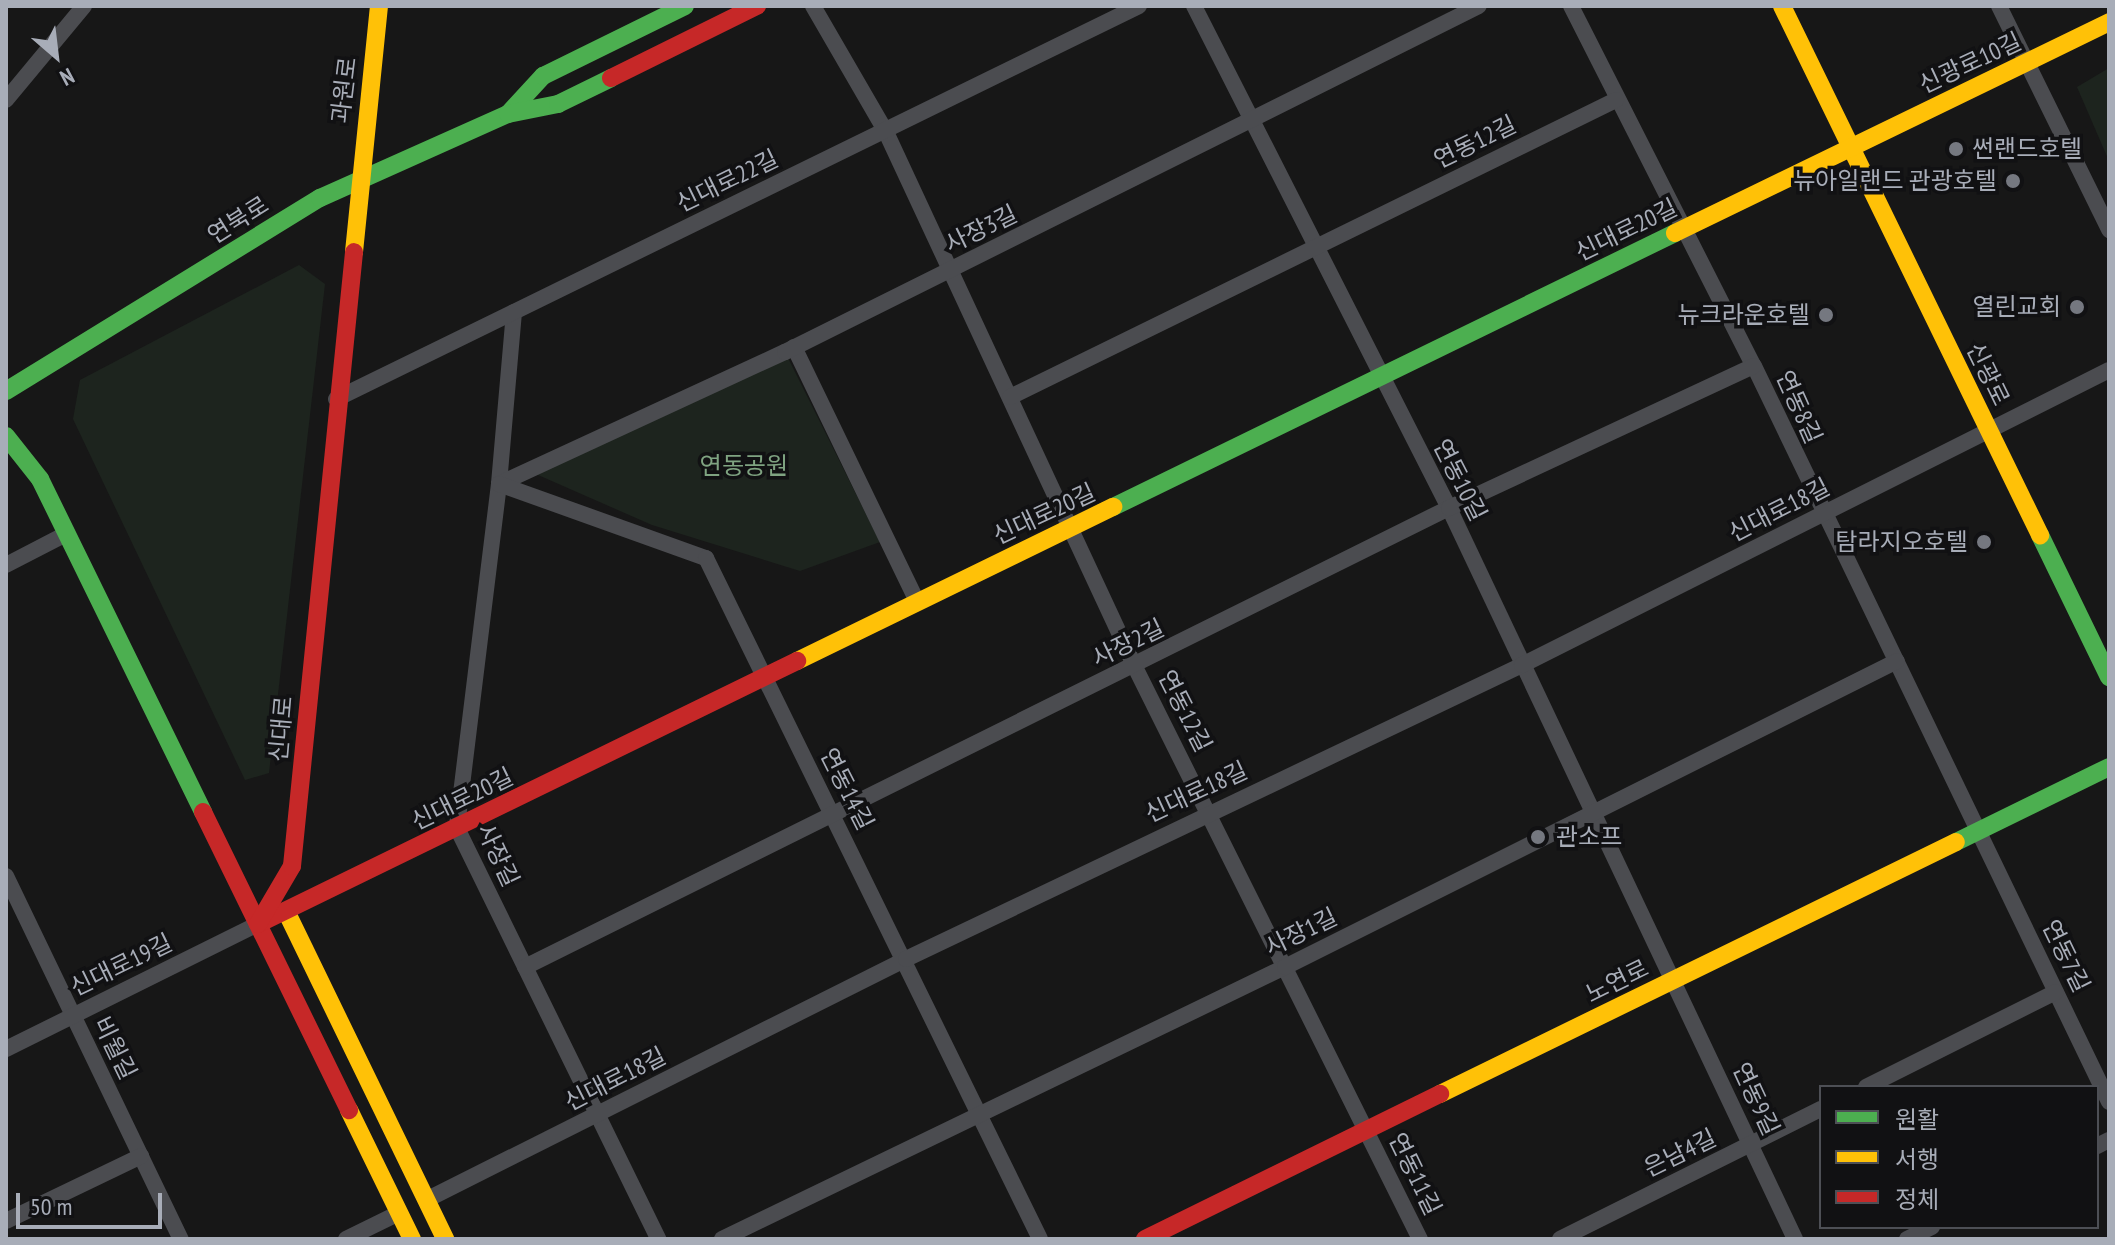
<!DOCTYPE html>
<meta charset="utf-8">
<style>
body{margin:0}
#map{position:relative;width:2115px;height:1245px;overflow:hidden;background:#171717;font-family:"PT Sans Narrow","Noto Sans KR",sans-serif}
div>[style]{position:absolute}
.green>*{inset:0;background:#1d241e}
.street>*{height:16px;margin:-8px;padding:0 8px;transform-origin:8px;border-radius:8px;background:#4b4c50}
.fast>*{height:18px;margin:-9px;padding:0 9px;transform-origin:9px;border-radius:9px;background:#4caf50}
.slow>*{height:18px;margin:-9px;padding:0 9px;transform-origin:9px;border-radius:9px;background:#ffc107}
.jam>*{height:18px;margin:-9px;padding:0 9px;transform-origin:9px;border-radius:9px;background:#c62828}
.dots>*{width:22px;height:22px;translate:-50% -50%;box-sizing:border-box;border:4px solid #111113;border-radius:50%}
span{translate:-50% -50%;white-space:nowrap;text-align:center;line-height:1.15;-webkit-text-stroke:7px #111113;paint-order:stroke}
.street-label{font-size:24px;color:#a8adb8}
.poi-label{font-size:24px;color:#a8adb8}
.left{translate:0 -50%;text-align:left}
.right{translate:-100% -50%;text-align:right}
.park-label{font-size:24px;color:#7fa381}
.frame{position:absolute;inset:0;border:8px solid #a8adb8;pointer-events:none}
.legend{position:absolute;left:1819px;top:1085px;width:280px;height:144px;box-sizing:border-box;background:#111113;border:2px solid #4d4f55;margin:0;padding:10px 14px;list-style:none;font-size:24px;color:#a8adb8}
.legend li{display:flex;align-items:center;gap:16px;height:40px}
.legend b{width:40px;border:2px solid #4d4f55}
.north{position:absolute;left:16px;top:16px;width:80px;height:80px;-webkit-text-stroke:6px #111113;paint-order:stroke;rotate:152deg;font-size:22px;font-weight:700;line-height:32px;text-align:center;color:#a8adb8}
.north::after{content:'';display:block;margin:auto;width:28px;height:36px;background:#a8adb8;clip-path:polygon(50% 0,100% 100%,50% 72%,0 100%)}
.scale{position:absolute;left:16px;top:1193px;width:146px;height:36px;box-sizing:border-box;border:4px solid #a8adb8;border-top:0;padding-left:10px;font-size:24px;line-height:28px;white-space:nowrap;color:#a8adb8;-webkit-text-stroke:6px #111113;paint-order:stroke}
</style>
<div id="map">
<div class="green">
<div style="clip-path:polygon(2109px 68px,2109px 161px,2077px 87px)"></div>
<div style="clip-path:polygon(299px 265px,325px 284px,269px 773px,245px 780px,73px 419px,80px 380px)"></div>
<div style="clip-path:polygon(785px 352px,880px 542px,800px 571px,652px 525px,529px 471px)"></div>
</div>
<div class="street">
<div style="left:813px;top:6px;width:143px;rotate:59.9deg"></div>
<div style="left:885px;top:130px;width:592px;rotate:65.04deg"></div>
<div style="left:1135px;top:667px;width:639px;rotate:63.52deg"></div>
<div style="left:1194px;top:6px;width:563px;rotate:63.07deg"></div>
<div style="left:1449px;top:508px;width:809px;rotate:64.67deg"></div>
<div style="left:1571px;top:6px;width:404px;rotate:63.1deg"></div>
<div style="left:1754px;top:366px;width:817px;rotate:64.25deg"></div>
<div style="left:1999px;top:6px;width:250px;rotate:63.8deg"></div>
<div style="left:6px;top:100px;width:122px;rotate:-50.3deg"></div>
<div style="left:514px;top:312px;width:173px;rotate:95deg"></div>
<div style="left:499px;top:484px;width:347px;rotate:97deg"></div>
<div style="left:457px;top:828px;width:458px;rotate:63.9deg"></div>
<div style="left:794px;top:347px;width:280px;rotate:64.2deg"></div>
<div style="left:1010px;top:397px;width:675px;rotate:-26.11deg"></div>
<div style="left:336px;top:399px;width:894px;rotate:-26.08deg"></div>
<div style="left:499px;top:484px;width:315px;rotate:-24.8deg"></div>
<div style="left:785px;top:352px;width:775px;rotate:-26.5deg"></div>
<div style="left:499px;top:484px;width:220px;rotate:19.7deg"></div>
<div style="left:706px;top:558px;width:758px;rotate:63.87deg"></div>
<div style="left:6px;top:565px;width:65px;rotate:-27.3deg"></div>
<div style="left:6px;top:876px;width:403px;rotate:64.3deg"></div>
<div style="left:525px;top:967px;width:1032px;rotate:-26.42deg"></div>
<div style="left:1449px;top:508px;width:336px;rotate:-25deg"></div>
<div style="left:6px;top:1049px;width:281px;rotate:-26.4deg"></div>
<div style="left:1866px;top:1087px;width:212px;rotate:-26.6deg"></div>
<div style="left:2097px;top:1146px;width:13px;rotate:-27deg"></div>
<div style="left:426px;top:1200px;width:537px;rotate:-26.66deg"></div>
<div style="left:906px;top:959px;width:683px;rotate:-25.51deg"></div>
<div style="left:1522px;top:665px;width:657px;rotate:-26.68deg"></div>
<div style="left:6px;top:1221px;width:150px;rotate:-25.7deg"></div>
<div style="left:346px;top:1239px;width:59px;rotate:-26.1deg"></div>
<div style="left:722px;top:1239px;width:625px;rotate:-25.79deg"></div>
<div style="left:1285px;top:967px;width:684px;rotate:-26.57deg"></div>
<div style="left:1560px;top:1239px;width:292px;rotate:-26.5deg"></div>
<div style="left:1907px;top:1239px;width:28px;rotate:-26deg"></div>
</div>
<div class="fast">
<div style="left:508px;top:114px;width:52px;rotate:-47.4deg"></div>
<div style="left:543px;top:76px;width:158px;rotate:-26.2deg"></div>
<div style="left:6px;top:391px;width:369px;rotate:-31.6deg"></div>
<div style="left:320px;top:198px;width:206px;rotate:-24.1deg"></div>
<div style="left:508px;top:114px;width:51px;rotate:-11.3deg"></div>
<div style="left:558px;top:104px;width:59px;rotate:-26.1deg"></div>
<div style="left:6px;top:436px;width:55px;rotate:51.7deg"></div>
<div style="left:40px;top:479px;width:371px;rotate:63.9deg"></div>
<div style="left:1113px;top:507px;width:625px;rotate:-25.99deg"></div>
<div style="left:2040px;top:535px;width:158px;rotate:64.1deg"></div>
<div style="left:1956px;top:842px;width:170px;rotate:-26.1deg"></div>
</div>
<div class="slow">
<div style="left:1782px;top:6px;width:589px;rotate:64deg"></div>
<div style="left:1675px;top:233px;width:483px;rotate:-25.9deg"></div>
<div style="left:354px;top:252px;width:247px;rotate:-84.2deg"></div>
<div style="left:797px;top:661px;width:352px;rotate:-26deg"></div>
<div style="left:286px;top:911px;width:365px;rotate:64.1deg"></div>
<div style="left:1440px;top:1094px;width:574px;rotate:-26.03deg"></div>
<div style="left:349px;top:1110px;width:144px;rotate:64deg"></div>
</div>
<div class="jam">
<div style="left:611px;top:78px;width:163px;rotate:-26.3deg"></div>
<div style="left:203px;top:812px;width:332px;rotate:63.9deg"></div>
<div style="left:258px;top:924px;width:600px;rotate:-26.01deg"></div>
<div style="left:258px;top:924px;width:67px;rotate:-59.6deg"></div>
<div style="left:292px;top:866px;width:617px;rotate:-84.23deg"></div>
<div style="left:1145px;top:1239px;width:329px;rotate:-26.2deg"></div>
</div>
<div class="dots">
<div style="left:1956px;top:149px;background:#757880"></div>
<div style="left:2013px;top:181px;background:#757880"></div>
<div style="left:2077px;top:307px;background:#757880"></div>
<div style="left:1826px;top:315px;background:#757880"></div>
<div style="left:1984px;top:542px;background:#757880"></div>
<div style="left:1538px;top:837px;background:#757880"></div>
</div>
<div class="street-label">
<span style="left:1970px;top:63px;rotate:-25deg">신광로10길</span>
<span style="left:344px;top:90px;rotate:-83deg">과원로</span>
<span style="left:1475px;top:142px;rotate:-26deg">연동12길</span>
<span style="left:727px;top:181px;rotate:-26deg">신대로22길</span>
<span style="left:238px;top:220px;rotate:-32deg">연북로</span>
<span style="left:981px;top:229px;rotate:-26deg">사장3길</span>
<span style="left:1626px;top:230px;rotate:-26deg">신대로20길</span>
<span style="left:1988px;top:374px;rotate:64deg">신광로</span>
<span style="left:1799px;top:407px;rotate:66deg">연동8길</span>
<span style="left:1460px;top:480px;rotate:63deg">연동10길</span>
<span style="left:1779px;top:510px;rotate:-27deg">신대로18길</span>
<span style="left:1044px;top:514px;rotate:-25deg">신대로20길</span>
<span style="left:1128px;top:643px;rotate:-26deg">사장2길</span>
<span style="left:1185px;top:711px;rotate:63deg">연동12길</span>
<span style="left:281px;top:729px;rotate:-85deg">신대로</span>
<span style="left:847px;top:789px;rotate:63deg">연동14길</span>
<span style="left:1196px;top:792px;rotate:-25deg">신대로18길</span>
<span style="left:462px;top:799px;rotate:-26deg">신대로20길</span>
<span style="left:498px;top:855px;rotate:65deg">사장길</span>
<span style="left:1301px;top:932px;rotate:-26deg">사장1길</span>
<span style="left:2066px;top:956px;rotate:64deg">연동7길</span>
<span style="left:121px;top:965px;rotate:-26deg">신대로19길</span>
<span style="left:1617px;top:981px;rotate:-26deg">노연로</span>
<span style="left:115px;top:1048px;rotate:64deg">비월길</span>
<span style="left:615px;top:1079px;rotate:-27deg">신대로18길</span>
<span style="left:1756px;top:1099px;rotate:65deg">연동9길</span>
<span style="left:1680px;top:1153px;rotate:-26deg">은남4길</span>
<span style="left:1415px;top:1174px;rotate:64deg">연동11길</span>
</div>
<div class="poi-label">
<span class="left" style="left:1972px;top:149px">썬랜드호텔</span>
<span class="right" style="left:1997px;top:181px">뉴아일랜드 관광호텔</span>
<span class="right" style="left:2061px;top:307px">열린교회</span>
<span class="right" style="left:1810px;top:315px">뉴크라운호텔</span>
<span class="right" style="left:1968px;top:542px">탐라지오호텔</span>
<span class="left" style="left:1556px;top:837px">관소프</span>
</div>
<div class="park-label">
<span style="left:744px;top:466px">연동공원</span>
</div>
<div class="frame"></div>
<ul class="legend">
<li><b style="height:10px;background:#4caf50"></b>원활</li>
<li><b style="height:10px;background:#ffc107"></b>서행</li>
<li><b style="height:10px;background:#c62828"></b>정체</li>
</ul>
<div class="north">N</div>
<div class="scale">50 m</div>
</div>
